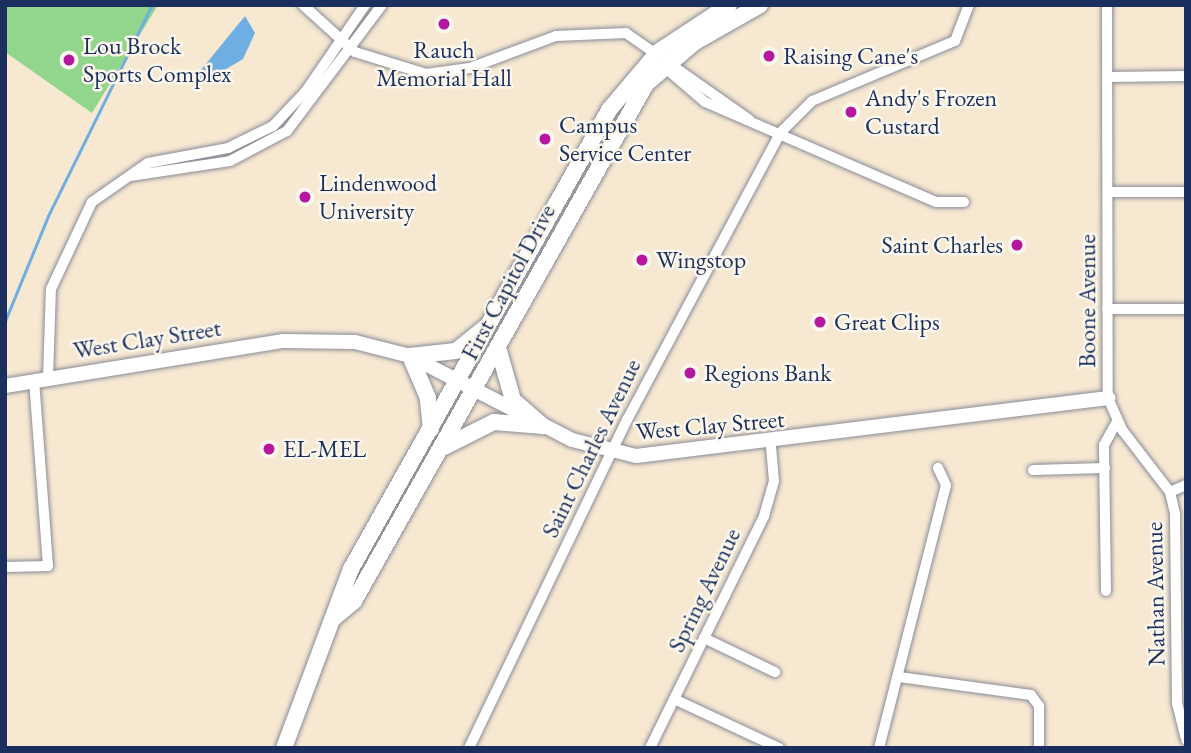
<!DOCTYPE html>
<style>
body{margin:0}
#map{position:relative;width:1191px;height:753px;overflow:hidden;background:#f7e8d2;font-family:"EB Garamond",serif}
div>[style]{position:absolute}
.green>*{inset:0;background:#92d68e}
.water>*{inset:0;background:#6eaee2}
.stream>*{height:2.5px;margin:-1.25px;padding:0 1.25px;transform-origin:1.25px;border-radius:1.25px;background:#6eaee2}
.roads{filter:drop-shadow(0 0 2px #898c98) drop-shadow(0 0 2px #898c98)}
.street>*{height:10px;margin:-5px;padding:0 5px;transform-origin:5px;border-radius:5px;background:#fff}
.secondary>*{height:14px;margin:-7px;padding:0 7px;transform-origin:7px;border-radius:7px;background:#fff}
.primary>*{height:16px;margin:-8px;padding:0 8px;transform-origin:8px;border-radius:8px;background:#fff}
.dots>*{width:19px;height:19px;translate:-50% -50%;box-sizing:border-box;border:4px solid #fbf7ec;border-radius:50%}
span{translate:-50% -50%;white-space:nowrap;text-align:center;line-height:1.15;-webkit-text-stroke:5px #fbf7ec;paint-order:stroke}
.poi-label{font-size:24px;color:#1b2f5e}
.left{translate:0 -50%;text-align:left}
.right{translate:-100% -50%;text-align:right}
.street-label{font-size:24px;color:#1b2f5e}
.frame{position:absolute;inset:0;border:7px solid #1b2f5e;pointer-events:none}
</style>
<div id="map">
<div class="green">
<div style="clip-path:polygon(5px 5px,158px 5px,92px 113px,5px 52px)"></div>
</div>
<div class="water">
<div style="clip-path:polygon(245px 16px,255px 33px,243px 59px,196px 87px,196px 76px)"></div>
</div>
<div class="stream">
<div style="left:5px;top:321px;width:113px;rotate:-67.7deg"></div>
<div style="left:48px;top:216px;width:235px;rotate:-63.8deg"></div>
</div>
<div class="roads">
<div class="street">
<div style="left:303px;top:5px;width:70px;rotate:42.1deg"></div>
<div style="left:355px;top:52px;width:74px;rotate:17.2deg"></div>
<div style="left:426px;top:74px;width:44px;rotate:-7.8deg"></div>
<div style="left:470px;top:68px;width:92px;rotate:-20.4deg"></div>
<div style="left:556px;top:36px;width:70px;rotate:-2.5deg"></div>
<div style="left:626px;top:33px;width:151px;rotate:35.1deg"></div>
<div style="left:1107px;top:5px;width:393px;rotate:89.9deg"></div>
<div style="left:1108px;top:398px;width:36px;rotate:66deg"></div>
<div style="left:1123px;top:431px;width:77px;rotate:52.4deg"></div>
<div style="left:1170px;top:492px;width:23px;rotate:77deg"></div>
<div style="left:1175px;top:514px;width:189px;rotate:89.4deg"></div>
<div style="left:1177px;top:703px;width:38px;rotate:76deg"></div>
<div style="left:663px;top:66px;width:55px;rotate:40.6deg"></div>
<div style="left:705px;top:102px;width:252px;rotate:23.4deg"></div>
<div style="left:936px;top:202px;width:28px"></div>
<div style="left:1108px;top:77px;width:78px;rotate:-0.7deg"></div>
<div style="left:130px;top:176px;width:101px;rotate:-8.5deg"></div>
<div style="left:230px;top:161px;width:64px;rotate:-27.8deg"></div>
<div style="left:287px;top:131px;width:158px;rotate:-53deg"></div>
<div style="left:1108px;top:192px;width:78px"></div>
<div style="left:1107px;top:309px;width:79px"></div>
<div style="left:48px;top:378px;width:89px;rotate:-88.1deg"></div>
<div style="left:51px;top:289px;width:96px;rotate:-64.8deg"></div>
<div style="left:92px;top:202px;width:68px;rotate:-34.9deg"></div>
<div style="left:148px;top:163px;width:81px;rotate:-10.6deg"></div>
<div style="left:228px;top:148px;width:50px;rotate:-26.1deg"></div>
<div style="left:273px;top:126px;width:48px;rotate:-46.7deg"></div>
<div style="left:306px;top:91px;width:104px;rotate:-55.5deg"></div>
<div style="left:1033px;top:470px;width:72px;rotate:-1.6deg"></div>
<div style="left:1170px;top:492px;width:17px;rotate:-24deg"></div>
<div style="left:5px;top:567px;width:43px;rotate:-1.3deg"></div>
<div style="left:48px;top:566px;width:186px;rotate:-94.3deg"></div>
<div style="left:1106px;top:591px;width:146px;rotate:-90.8deg"></div>
<div style="left:1104px;top:445px;width:26px;rotate:-61deg"></div>
<div style="left:704px;top:638px;width:79px;rotate:25.6deg"></div>
<div style="left:899px;top:677px;width:133px;rotate:7.8deg"></div>
<div style="left:1031px;top:695px;width:14px;rotate:54deg"></div>
<div style="left:1039px;top:706px;width:42px;rotate:90deg"></div>
<div style="left:674px;top:699px;width:116px;rotate:25deg"></div>
<div style="left:469px;top:748px;width:364px;rotate:-64.3deg"></div>
<div style="left:627px;top:420px;width:325px;rotate:-61.9deg"></div>
<div style="left:780px;top:133px;width:45px;rotate:-45deg"></div>
<div style="left:812px;top:101px;width:155px;rotate:-22.8deg"></div>
<div style="left:955px;top:41px;width:39px;rotate:-69deg"></div>
<div style="left:650px;top:748px;width:258px;rotate:-63.8deg"></div>
<div style="left:764px;top:516px;width:36px;rotate:-74deg"></div>
<div style="left:774px;top:481px;width:37px;rotate:-95deg"></div>
<div style="left:879px;top:748px;width:271px;rotate:-75.7deg"></div>
<div style="left:946px;top:485px;width:19px;rotate:-115deg"></div>
</div>
<div class="secondary">
<div style="left:5px;top:386px;width:282px;rotate:-9.2deg"></div>
<div style="left:283px;top:341px;width:72px;rotate:0.8deg"></div>
<div style="left:355px;top:342px;width:57px;rotate:14.3deg"></div>
<div style="left:410px;top:356px;width:182px;rotate:27.4deg"></div>
<div style="left:572px;top:440px;width:66px;rotate:14deg"></div>
<div style="left:636px;top:456px;width:476px;rotate:-7deg"></div>
</div>
<div class="primary">
<div style="left:499px;top:351px;width:51px;rotate:74.1deg"></div>
<div style="left:513px;top:400px;width:40px;rotate:41deg"></div>
<div style="left:431px;top:429px;width:31px;rotate:-96deg"></div>
<div style="left:428px;top:398px;width:46px;rotate:-113.2deg"></div>
<div style="left:410px;top:356px;width:46px;rotate:-6.2deg"></div>
<div style="left:456px;top:351px;width:36px;rotate:-39deg"></div>
<div style="left:444px;top:447px;width:56px;rotate:-26.6deg"></div>
<div style="left:494px;top:422px;width:49px;rotate:4.7deg"></div>
<div style="left:334px;top:618px;width:26px;rotate:-40deg"></div>
<div style="left:354px;top:601px;width:594px;rotate:-60.54deg"></div>
<div style="left:646px;top:84px;width:65px;rotate:-40.6deg"></div>
<div style="left:695px;top:42px;width:75px;rotate:-29.6deg"></div>
<div style="left:284px;top:748px;width:191px;rotate:-69.5deg"></div>
<div style="left:351px;top:569px;width:527px;rotate:-60.66deg"></div>
<div style="left:609px;top:110px;width:76px;rotate:-49.8deg"></div>
<div style="left:658px;top:52px;width:85px;rotate:-33.5deg"></div>
</div>
</div>
<div class="dots">
<div style="left:444px;top:24px;background:#b5179e"></div>
<div style="left:769px;top:56px;background:#b5179e"></div>
<div style="left:69px;top:60px;background:#b5179e"></div>
<div style="left:851px;top:112px;background:#b5179e"></div>
<div style="left:545px;top:139px;background:#b5179e"></div>
<div style="left:305px;top:197px;background:#b5179e"></div>
<div style="left:1017px;top:245px;background:#b5179e"></div>
<div style="left:642px;top:260px;background:#b5179e"></div>
<div style="left:820px;top:322px;background:#b5179e"></div>
<div style="left:690px;top:373px;background:#b5179e"></div>
<div style="left:269px;top:449px;background:#b5179e"></div>
</div>
<div class="poi-label">
<span class="left" style="left:83px;top:60px">Lou Brock<br>Sports Complex</span>
<span style="left:444px;top:64px">Rauch<br>Memorial Hall</span>
<span class="left" style="left:783px;top:56px">Raising Cane's</span>
<span class="left" style="left:865px;top:112px">Andy's Frozen<br>Custard</span>
<span class="left" style="left:559px;top:139px">Campus<br>Service Center</span>
<span class="left" style="left:319px;top:197px">Lindenwood<br>University</span>
<span class="right" style="left:1003px;top:245px">Saint Charles</span>
<span class="left" style="left:656px;top:260px">Wingstop</span>
<span class="left" style="left:834px;top:322px">Great Clips</span>
<span class="left" style="left:704px;top:373px">Regions Bank</span>
<span class="left" style="left:283px;top:449px">EL-MEL</span>
</div>
<div class="street-label">
<span style="left:508px;top:282px;rotate:-62deg">First Capitol Drive</span>
<span style="left:1087px;top:301px;rotate:-90deg">Boone Avenue</span>
<span style="left:147px;top:339px;rotate:-9deg">West Clay Street</span>
<span style="left:710px;top:425px;rotate:-5deg">West Clay Street</span>
<span style="left:591px;top:448px;rotate:-64deg">Saint Charles Avenue</span>
<span style="left:704px;top:590px;rotate:-64deg">Spring Avenue</span>
<span style="left:1155px;top:594px;rotate:-91deg">Nathan Avenue</span>
</div>
<div class="frame"></div>
</div>
